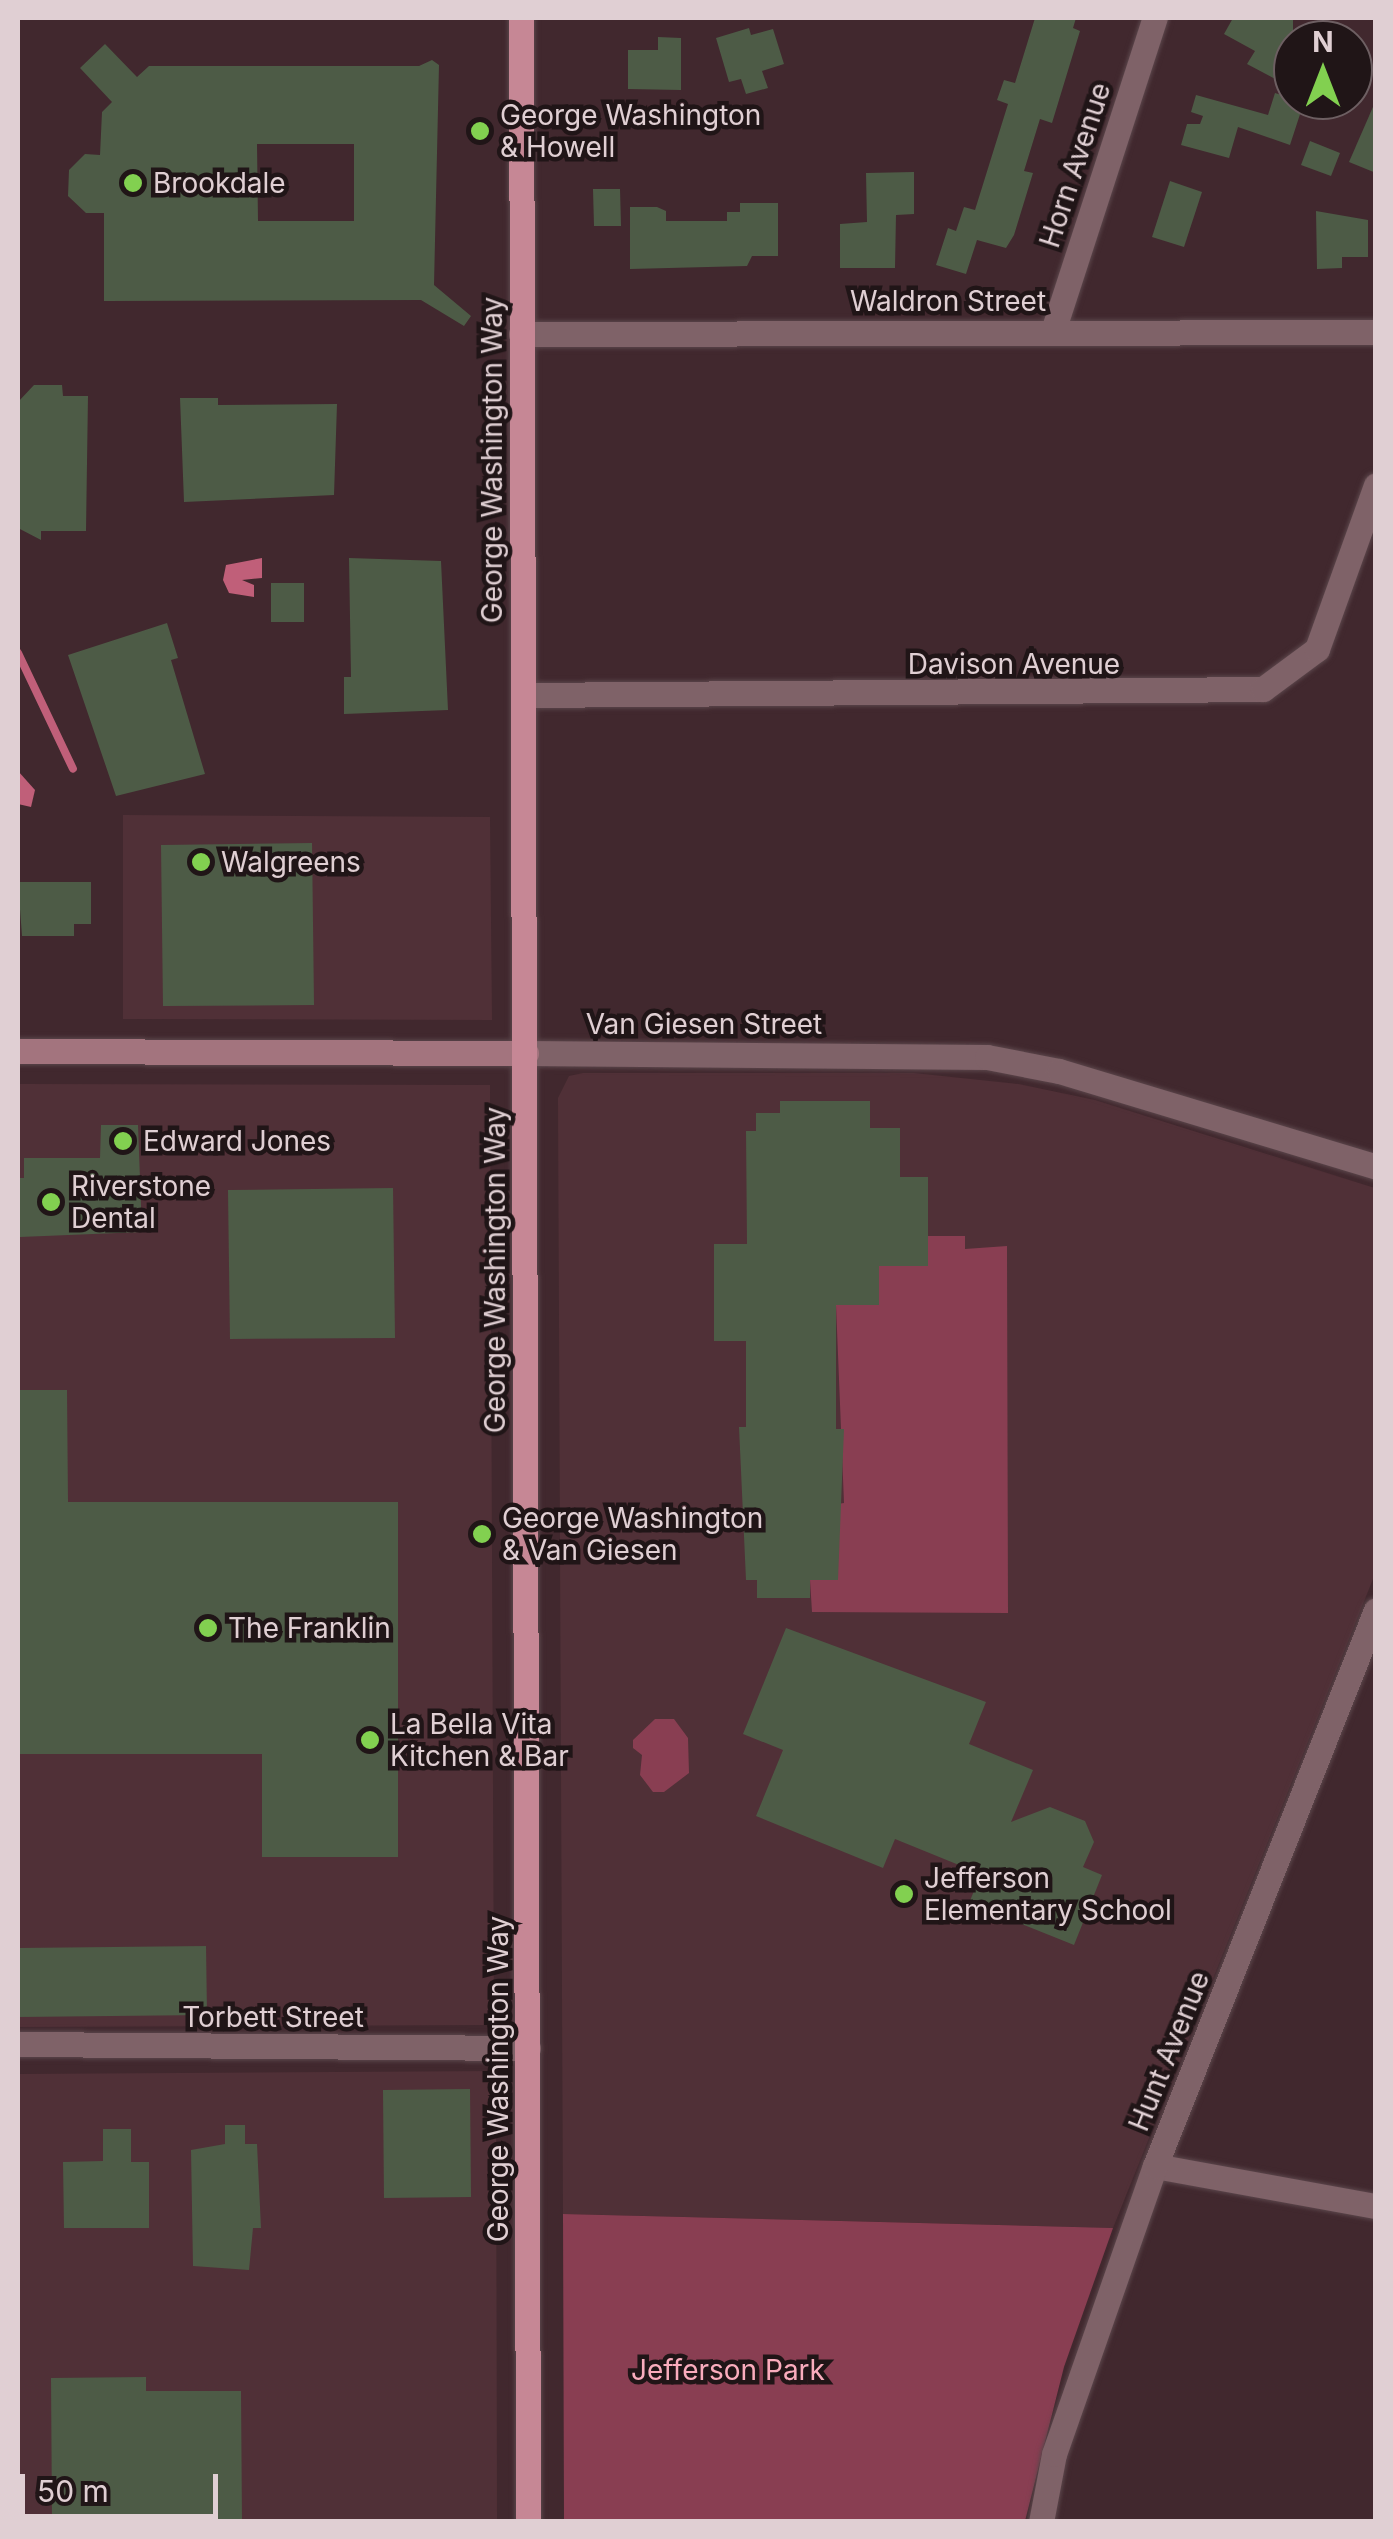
<!DOCTYPE html>
<style>
body{margin:0}
#map{position:relative;width:1393px;height:2539px;overflow:hidden;background:#41282e;font-family:Inter,sans-serif}
div>[style]{position:absolute}
.built>*{inset:0;background:#503037}
.green>*{inset:0;background:#893e52}
.water>*{inset:0;background:#c05f79}
.stream>*{height:8px;margin:-4px;padding:0 4px;transform-origin:4px;border-radius:4px;background:#c05f79}
.building>*{inset:0;background:#4d5b46}
.roads{filter:drop-shadow(0 0 2px #5b464b) drop-shadow(0 0 2px #5b464b)}
.minor>*{height:25px;margin:-12.5px;padding:0 12.5px;transform-origin:12.5px;border-radius:12.5px;background:#7f6268}
.tertiary>*{height:25px;margin:-12.5px;padding:0 12.5px;transform-origin:12.5px;border-radius:12.5px;background:#7f6268}
.secondary>*{height:25px;margin:-12.5px;padding:0 12.5px;transform-origin:12.5px;border-radius:12.5px;background:#a3747e}
.primary>*{height:25px;margin:-12.5px;padding:0 12.5px;transform-origin:12.5px;border-radius:12.5px;background:#c68795}
.dots>*{width:28px;height:28px;translate:-50% -50%;box-sizing:border-box;border:5px solid #201517;border-radius:50%}
span{translate:-50% -50%;white-space:nowrap;text-align:center;line-height:1.15;-webkit-text-stroke:9px #201517;paint-order:stroke}
.poi-label{font-size:28px;color:#e0cfd3}
.left{translate:0 -50%;text-align:left}
.street-label{font-size:28px;color:#e0cfd3}
.park-label{font-size:28px;color:#faacbd}
.frame{position:absolute;inset:0;border:20px solid #e0cfd3;pointer-events:none}
.north{position:absolute;left:1273px;top:20px;width:100px;height:100px;box-sizing:border-box;background:#201517;border:2px solid #6d5f62;border-radius:50%;rotate:0deg;font-size:28px;font-weight:700;line-height:40px;text-align:center;color:#e0cfd3}
.north::after{content:'';display:block;margin:auto;width:35px;height:45px;background:#82d050;clip-path:polygon(50% 0,100% 100%,50% 72%,0 100%)}
.scale{position:absolute;left:20px;top:2474px;width:198px;height:45px;box-sizing:border-box;border:5px solid #e0cfd3;border-top:0;padding-left:12px;font-size:30px;line-height:35px;white-space:nowrap;color:#e0cfd3;-webkit-text-stroke:8px #201517;paint-order:stroke}
</style>
<div id="map">
<div class="built">
<div style="clip-path:polygon(123px 815px,490px 817px,492px 1020px,123px 1019px)"></div>
<div style="clip-path:polygon(583px 1073px,914px 1073px,1019px 1084px,1095px 1100px,1375px 1188px,1375px 1574px,1113px 2228px,563px 2214px,558px 1098px,569px 1076px)"></div>
<div style="clip-path:polygon(18px 1084px,490px 1085px,494px 2025px,18px 2027px)"></div>
<div style="clip-path:polygon(496px 2071px,497px 2521px,18px 2521px,18px 2074px)"></div>
</div>
<div class="green">
<div style="clip-path:polygon(928px 1236px,965px 1236px,965px 1249px,1007px 1246px,1008px 1613px,812px 1612px,810px 1580px,837px 1504px,844px 1503px,836px 1305px,879px 1305px,879px 1266px,928px 1266px)"></div>
<div style="clip-path:polygon(655px 1719px,674px 1719px,688px 1738px,689px 1773px,664px 1792px,653px 1792px,640px 1775px,642px 1755px,633px 1748px,633px 1740px)"></div>
<div style="clip-path:polygon(563px 2214px,1113px 2228px,1064px 2367px,1025px 2521px,564px 2521px)"></div>
</div>
<div class="water">
<div style="clip-path:polygon(262px 558px,262px 578px,242px 580px,254px 585px,254px 597px,229px 593px,223px 580px,226px 565px)"></div>
<div style="clip-path:polygon(18px 771px,35px 790px,31px 807px,18px 804px)"></div>
</div>
<div class="stream">
<div style="left:18px;top:653px;width:128px;rotate:64.6deg"></div>
</div>
<div class="building">
<div style="clip-path:polygon(1035px 18px,1076px 18px,1073px 28px,1080px 31px,1052px 123px,1040px 119px,1024px 171px,1033px 173px,1014px 235px,1006px 248px,977px 240px,966px 274px,936px 265px,948px 228px,956px 231px,964px 207px,975px 210px,1008px 104px,997px 100px,1004px 80px,1015px 83px)"></div>
<div style="clip-path:polygon(1233px 18px,1293px 18px,1293px 61px,1281px 82px,1247px 64px,1255px 51px,1224px 34px)"></div>
<div style="clip-path:polygon(749px 28px,751px 35px,773px 29px,784px 64px,762px 71px,768px 88px,746px 94px,741px 79px,729px 82px,716px 38px)"></div>
<div style="clip-path:polygon(658px 37px,681px 38px,681px 90px,628px 89px,628px 50px,658px 50px)"></div>
<div style="clip-path:polygon(evenodd,105px 44px,137px 77px,149px 66px,419px 66px,432px 60px,439px 65px,434px 285px,471px 316px,464px 326px,421px 300px,104px 301px,104px 213px,86px 213px,68px 196px,69px 170px,85px 154px,100px 155px,102px 112px,112px 102px,80px 68px,105px 44px,257px 144px,354px 144px,354px 221px,258px 221px,257px 144px)"></div>
<div style="clip-path:polygon(1275px 93px,1304px 102px,1290px 145px,1238px 127px,1229px 158px,1181px 145px,1187px 124px,1200px 124px,1203px 116px,1191px 112px,1196px 95px,1268px 115px)"></div>
<div style="clip-path:polygon(1376px 100px,1376px 173px,1349px 162px)"></div>
<div style="clip-path:polygon(1310px 141px,1340px 153px,1331px 176px,1301px 165px)"></div>
<div style="clip-path:polygon(914px 172px,914px 214px,896px 215px,895px 268px,840px 268px,840px 224px,867px 222px,866px 173px)"></div>
<div style="clip-path:polygon(1170px 181px,1202px 192px,1184px 247px,1152px 237px)"></div>
<div style="clip-path:polygon(593px 189px,620px 189px,621px 226px,594px 226px)"></div>
<div style="clip-path:polygon(740px 203px,778px 203px,778px 256px,752px 256px,747px 266px,630px 269px,630px 207px,657px 207px,666px 211px,666px 221px,727px 221px,727px 212px,740px 212px)"></div>
<div style="clip-path:polygon(1316px 211px,1368px 220px,1368px 257px,1342px 257px,1342px 268px,1317px 269px)"></div>
<div style="clip-path:polygon(34px 385px,62px 385px,63px 396px,88px 396px,86px 531px,41px 531px,41px 540px,18px 528px,18px 402px)"></div>
<div style="clip-path:polygon(180px 398px,218px 398px,218px 405px,337px 404px,334px 495px,184px 502px)"></div>
<div style="clip-path:polygon(349px 558px,441px 561px,448px 710px,344px 714px,344px 677px,351px 677px)"></div>
<div style="clip-path:polygon(271px 583px,304px 583px,304px 622px,271px 622px)"></div>
<div style="clip-path:polygon(167px 623px,178px 658px,171px 660px,205px 774px,116px 796px,68px 655px)"></div>
<div style="clip-path:polygon(312px 843px,314px 1005px,163px 1006px,161px 845px)"></div>
<div style="clip-path:polygon(18px 882px,91px 882px,91px 924px,74px 924px,74px 936px,22px 936px)"></div>
<div style="clip-path:polygon(780px 1101px,870px 1101px,870px 1128px,900px 1128px,900px 1177px,928px 1177px,928px 1266px,879px 1266px,879px 1305px,836px 1305px,836px 1429px,844px 1429px,838px 1580px,810px 1580px,810px 1598px,757px 1598px,757px 1580px,746px 1580px,739px 1427px,746px 1427px,746px 1341px,714px 1341px,714px 1244px,747px 1244px,746px 1131px,756px 1131px,756px 1113px,780px 1113px)"></div>
<div style="clip-path:polygon(101px 1125px,138px 1125px,142px 1232px,20px 1237px,18px 1178px,24px 1178px,24px 1158px,100px 1158px)"></div>
<div style="clip-path:polygon(393px 1188px,395px 1338px,230px 1339px,228px 1190px)"></div>
<div style="clip-path:polygon(18px 1390px,67px 1390px,68px 1502px,398px 1502px,398px 1857px,262px 1857px,262px 1754px,18px 1754px)"></div>
<div style="clip-path:polygon(786px 1628px,986px 1702px,969px 1744px,1033px 1770px,1011px 1822px,1050px 1807px,1085px 1821px,1094px 1842px,1083px 1867px,1102px 1875px,1074px 1945px,969px 1903px,981px 1874px,895px 1839px,883px 1868px,756px 1816px,783px 1750px,743px 1734px)"></div>
<div style="clip-path:polygon(206px 1946px,207px 2015px,18px 2017px,18px 1948px)"></div>
<div style="clip-path:polygon(470px 2089px,471px 2197px,384px 2198px,383px 2090px)"></div>
<div style="clip-path:polygon(225px 2125px,245px 2125px,245px 2144px,257px 2144px,261px 2228px,253px 2228px,249px 2270px,193px 2266px,191px 2150px,225px 2144px)"></div>
<div style="clip-path:polygon(103px 2129px,131px 2129px,131px 2162px,149px 2162px,149px 2228px,64px 2228px,63px 2162px,103px 2161px)"></div>
<div style="clip-path:polygon(146px 2377px,146px 2391px,241px 2391px,242px 2522px,52px 2522px,51px 2378px)"></div>
</div>
<div class="roads">
<div class="minor">
<div style="left:1053px;top:331px;width:329px;rotate:-72deg"></div>
<div style="left:521px;top:334px;width:855px;rotate:-0.13deg"></div>
<div style="left:1155px;top:2166px;width:225px;rotate:10.3deg"></div>
</div>
<div class="tertiary">
<div style="left:523px;top:695px;width:740px;rotate:-0.46deg"></div>
<div style="left:1263px;top:689px;width:67px;rotate:-36.5deg"></div>
<div style="left:1317px;top:649px;width:174px;rotate:-70.2deg"></div>
<div style="left:526px;top:1053px;width:461px;rotate:0.5deg"></div>
<div style="left:987px;top:1057px;width:73px;rotate:11deg"></div>
<div style="left:1059px;top:1071px;width:331px;rotate:16.8deg"></div>
<div style="left:18px;top:2044px;width:510px;rotate:0.45deg"></div>
<div style="left:1041px;top:2522px;width:69px;rotate:-79.2deg"></div>
<div style="left:1054px;top:2454px;width:305px;rotate:-70.7deg"></div>
<div style="left:1155px;top:2166px;width:598px;rotate:-68.32deg"></div>
</div>
<div class="secondary">
<div style="left:18px;top:1051px;width:508px;rotate:0.23deg"></div>
</div>
<div class="primary">
<div style="left:521px;top:18px;width:2504px;rotate:89.84deg"></div>
</div>
</div>
<div class="dots">
<div style="left:480px;top:131px;background:#82d050"></div>
<div style="left:133px;top:183px;background:#82d050"></div>
<div style="left:201px;top:862px;background:#82d050"></div>
<div style="left:123px;top:1141px;background:#82d050"></div>
<div style="left:51px;top:1202px;background:#82d050"></div>
<div style="left:482px;top:1534px;background:#82d050"></div>
<div style="left:208px;top:1628px;background:#82d050"></div>
<div style="left:370px;top:1740px;background:#82d050"></div>
<div style="left:904px;top:1894px;background:#82d050"></div>
</div>
<div class="poi-label">
<span class="left" style="left:500px;top:131px">George Washington<br>&amp; Howell</span>
<span class="left" style="left:153px;top:183px">Brookdale</span>
<span class="left" style="left:221px;top:862px">Walgreens</span>
<span class="left" style="left:143px;top:1141px">Edward Jones</span>
<span class="left" style="left:71px;top:1202px">Riverstone<br>Dental</span>
<span class="left" style="left:502px;top:1534px">George Washington<br>&amp; Van Giesen</span>
<span class="left" style="left:228px;top:1628px">The Franklin</span>
<span class="left" style="left:390px;top:1740px">La Bella Vita<br>Kitchen &amp; Bar</span>
<span class="left" style="left:924px;top:1894px">Jefferson<br>Elementary School</span>
</div>
<div class="street-label">
<span style="left:1075px;top:165px;rotate:-72deg">Horn Avenue</span>
<span style="left:948px;top:301px">Waldron Street</span>
<span style="left:492px;top:460px;rotate:-90deg">George Washington Way</span>
<span style="left:1014px;top:664px">Davison Avenue</span>
<span style="left:704px;top:1024px">Van Giesen Street</span>
<span style="left:495px;top:1270px;rotate:-90deg">George Washington Way</span>
<span style="left:273px;top:2017px">Torbett Street</span>
<span style="left:1169px;top:2051px;rotate:-68deg">Hunt Avenue</span>
<span style="left:498px;top:2079px;rotate:-90deg">George Washington Way</span>
</div>
<div class="park-label">
<span style="left:728px;top:2370px">Jefferson Park</span>
</div>
<div class="frame"></div>
<div class="north">N</div>
<div class="scale">50 m</div>
</div>
